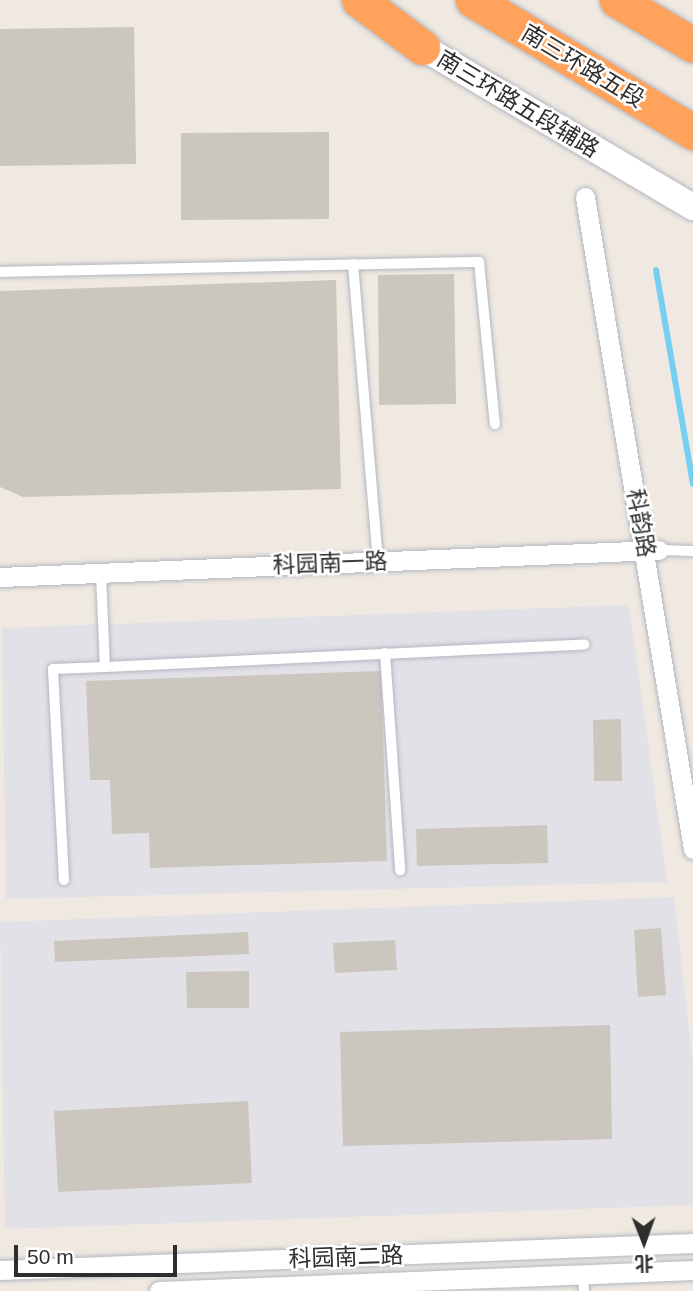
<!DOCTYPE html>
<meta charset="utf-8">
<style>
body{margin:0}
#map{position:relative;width:693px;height:1291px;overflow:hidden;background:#efe9e1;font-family:Arial,"Noto Sans SC",sans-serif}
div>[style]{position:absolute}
.industrial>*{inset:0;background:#e3e1e8}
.stream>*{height:6px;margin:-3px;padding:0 3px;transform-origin:3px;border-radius:3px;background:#75cff0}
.building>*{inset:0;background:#cbc7bf}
.roads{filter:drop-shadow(0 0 2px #b4b7c1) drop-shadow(0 0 2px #b4b7c1)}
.lane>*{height:10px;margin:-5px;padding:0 5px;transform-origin:5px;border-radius:5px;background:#fff}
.street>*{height:19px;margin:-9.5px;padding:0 9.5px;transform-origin:9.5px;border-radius:9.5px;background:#fff}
.secondary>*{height:26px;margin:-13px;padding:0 13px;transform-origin:13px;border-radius:13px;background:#fff}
.highway>*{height:35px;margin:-17.5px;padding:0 17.5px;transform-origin:17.5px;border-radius:17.5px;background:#ffa35c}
span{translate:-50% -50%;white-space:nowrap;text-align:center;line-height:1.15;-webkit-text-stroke:5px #fff;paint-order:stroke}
.street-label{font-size:23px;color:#2e2e2e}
.north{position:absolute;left:609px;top:1207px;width:70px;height:70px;-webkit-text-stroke:5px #fff;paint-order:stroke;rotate:179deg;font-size:19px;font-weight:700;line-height:28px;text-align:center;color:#2e2e2e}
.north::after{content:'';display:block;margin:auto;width:24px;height:32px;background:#2e2e2e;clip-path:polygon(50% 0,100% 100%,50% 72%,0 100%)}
.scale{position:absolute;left:14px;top:1245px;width:163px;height:32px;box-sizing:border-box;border:4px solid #2e2e2e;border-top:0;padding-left:9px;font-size:21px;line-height:24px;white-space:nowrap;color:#2e2e2e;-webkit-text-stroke:5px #fff;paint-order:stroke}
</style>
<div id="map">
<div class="industrial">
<div style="clip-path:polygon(629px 605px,667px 882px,6px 899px,2px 628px)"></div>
<div style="clip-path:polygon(674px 897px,693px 1065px,693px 1205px,5px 1229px,0 922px)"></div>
</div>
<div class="stream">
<div style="left:656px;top:270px;width:217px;rotate:80.2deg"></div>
</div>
<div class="building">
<div style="clip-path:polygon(134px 27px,136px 164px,0 166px,0 29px)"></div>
<div style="clip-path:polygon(329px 132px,329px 219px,181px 220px,181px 133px)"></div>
<div style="clip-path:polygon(454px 274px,456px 404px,379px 405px,378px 275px)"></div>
<div style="clip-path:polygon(336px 280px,341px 489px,23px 497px,0 487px,0 291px)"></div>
<div style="clip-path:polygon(381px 671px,387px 861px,150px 868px,149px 833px,112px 834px,110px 780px,90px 780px,86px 681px)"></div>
<div style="clip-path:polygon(621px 719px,622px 781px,594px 781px,593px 720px)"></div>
<div style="clip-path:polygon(547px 825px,548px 863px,417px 866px,416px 829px)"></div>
<div style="clip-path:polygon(661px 928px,666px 995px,638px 997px,634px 930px)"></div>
<div style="clip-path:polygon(248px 932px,249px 954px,55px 962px,54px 941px)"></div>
<div style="clip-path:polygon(395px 940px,397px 970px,335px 973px,333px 943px)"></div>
<div style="clip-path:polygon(249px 971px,249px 1008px,187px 1008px,186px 972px)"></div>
<div style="clip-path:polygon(610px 1025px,612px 1139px,343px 1146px,340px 1032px)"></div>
<div style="clip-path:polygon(248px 1101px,252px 1183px,58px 1192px,54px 1111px)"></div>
</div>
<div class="roads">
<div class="lane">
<div style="left:353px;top:264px;width:298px;rotate:85.2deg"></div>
<div style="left:0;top:272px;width:479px;rotate:-1.2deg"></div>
<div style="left:479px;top:262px;width:163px;rotate:84.4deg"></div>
<div style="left:659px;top:550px;width:34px;rotate:2deg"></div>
<div style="left:101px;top:573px;width:94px;rotate:87.6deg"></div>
<div style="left:105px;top:667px;width:480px;rotate:-2.7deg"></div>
<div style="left:385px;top:653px;width:218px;rotate:86deg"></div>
<div style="left:64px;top:880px;width:211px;rotate:-93deg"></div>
<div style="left:53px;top:669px;width:52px;rotate:-2.2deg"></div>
<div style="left:583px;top:1274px;width:17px;rotate:87deg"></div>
</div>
<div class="street">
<div style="left:585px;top:197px;width:661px;rotate:80.59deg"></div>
<div style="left:0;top:577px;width:659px;rotate:-2.35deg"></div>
<div style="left:0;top:1270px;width:694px;rotate:-2.23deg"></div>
<div style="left:159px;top:1291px;width:534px;rotate:-2.25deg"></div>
</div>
<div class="secondary">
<div style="left:407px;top:38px;width:332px;rotate:30.6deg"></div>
</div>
<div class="highway">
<div style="left:359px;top:0;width:79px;rotate:36.7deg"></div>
<div style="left:473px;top:0;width:257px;rotate:31deg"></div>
<div style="left:617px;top:0;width:88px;rotate:30.6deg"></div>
</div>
</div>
<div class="street-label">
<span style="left:583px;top:66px;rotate:31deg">南三环路五段</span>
<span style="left:518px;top:104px;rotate:31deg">南三环路五段辅路</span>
<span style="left:641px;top:523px;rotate:80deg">科韵路</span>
<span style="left:330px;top:563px;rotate:-2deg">科园南一路</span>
<span style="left:346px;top:1257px;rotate:-2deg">科园南二路</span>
</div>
<div class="north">北</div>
<div class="scale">50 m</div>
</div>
